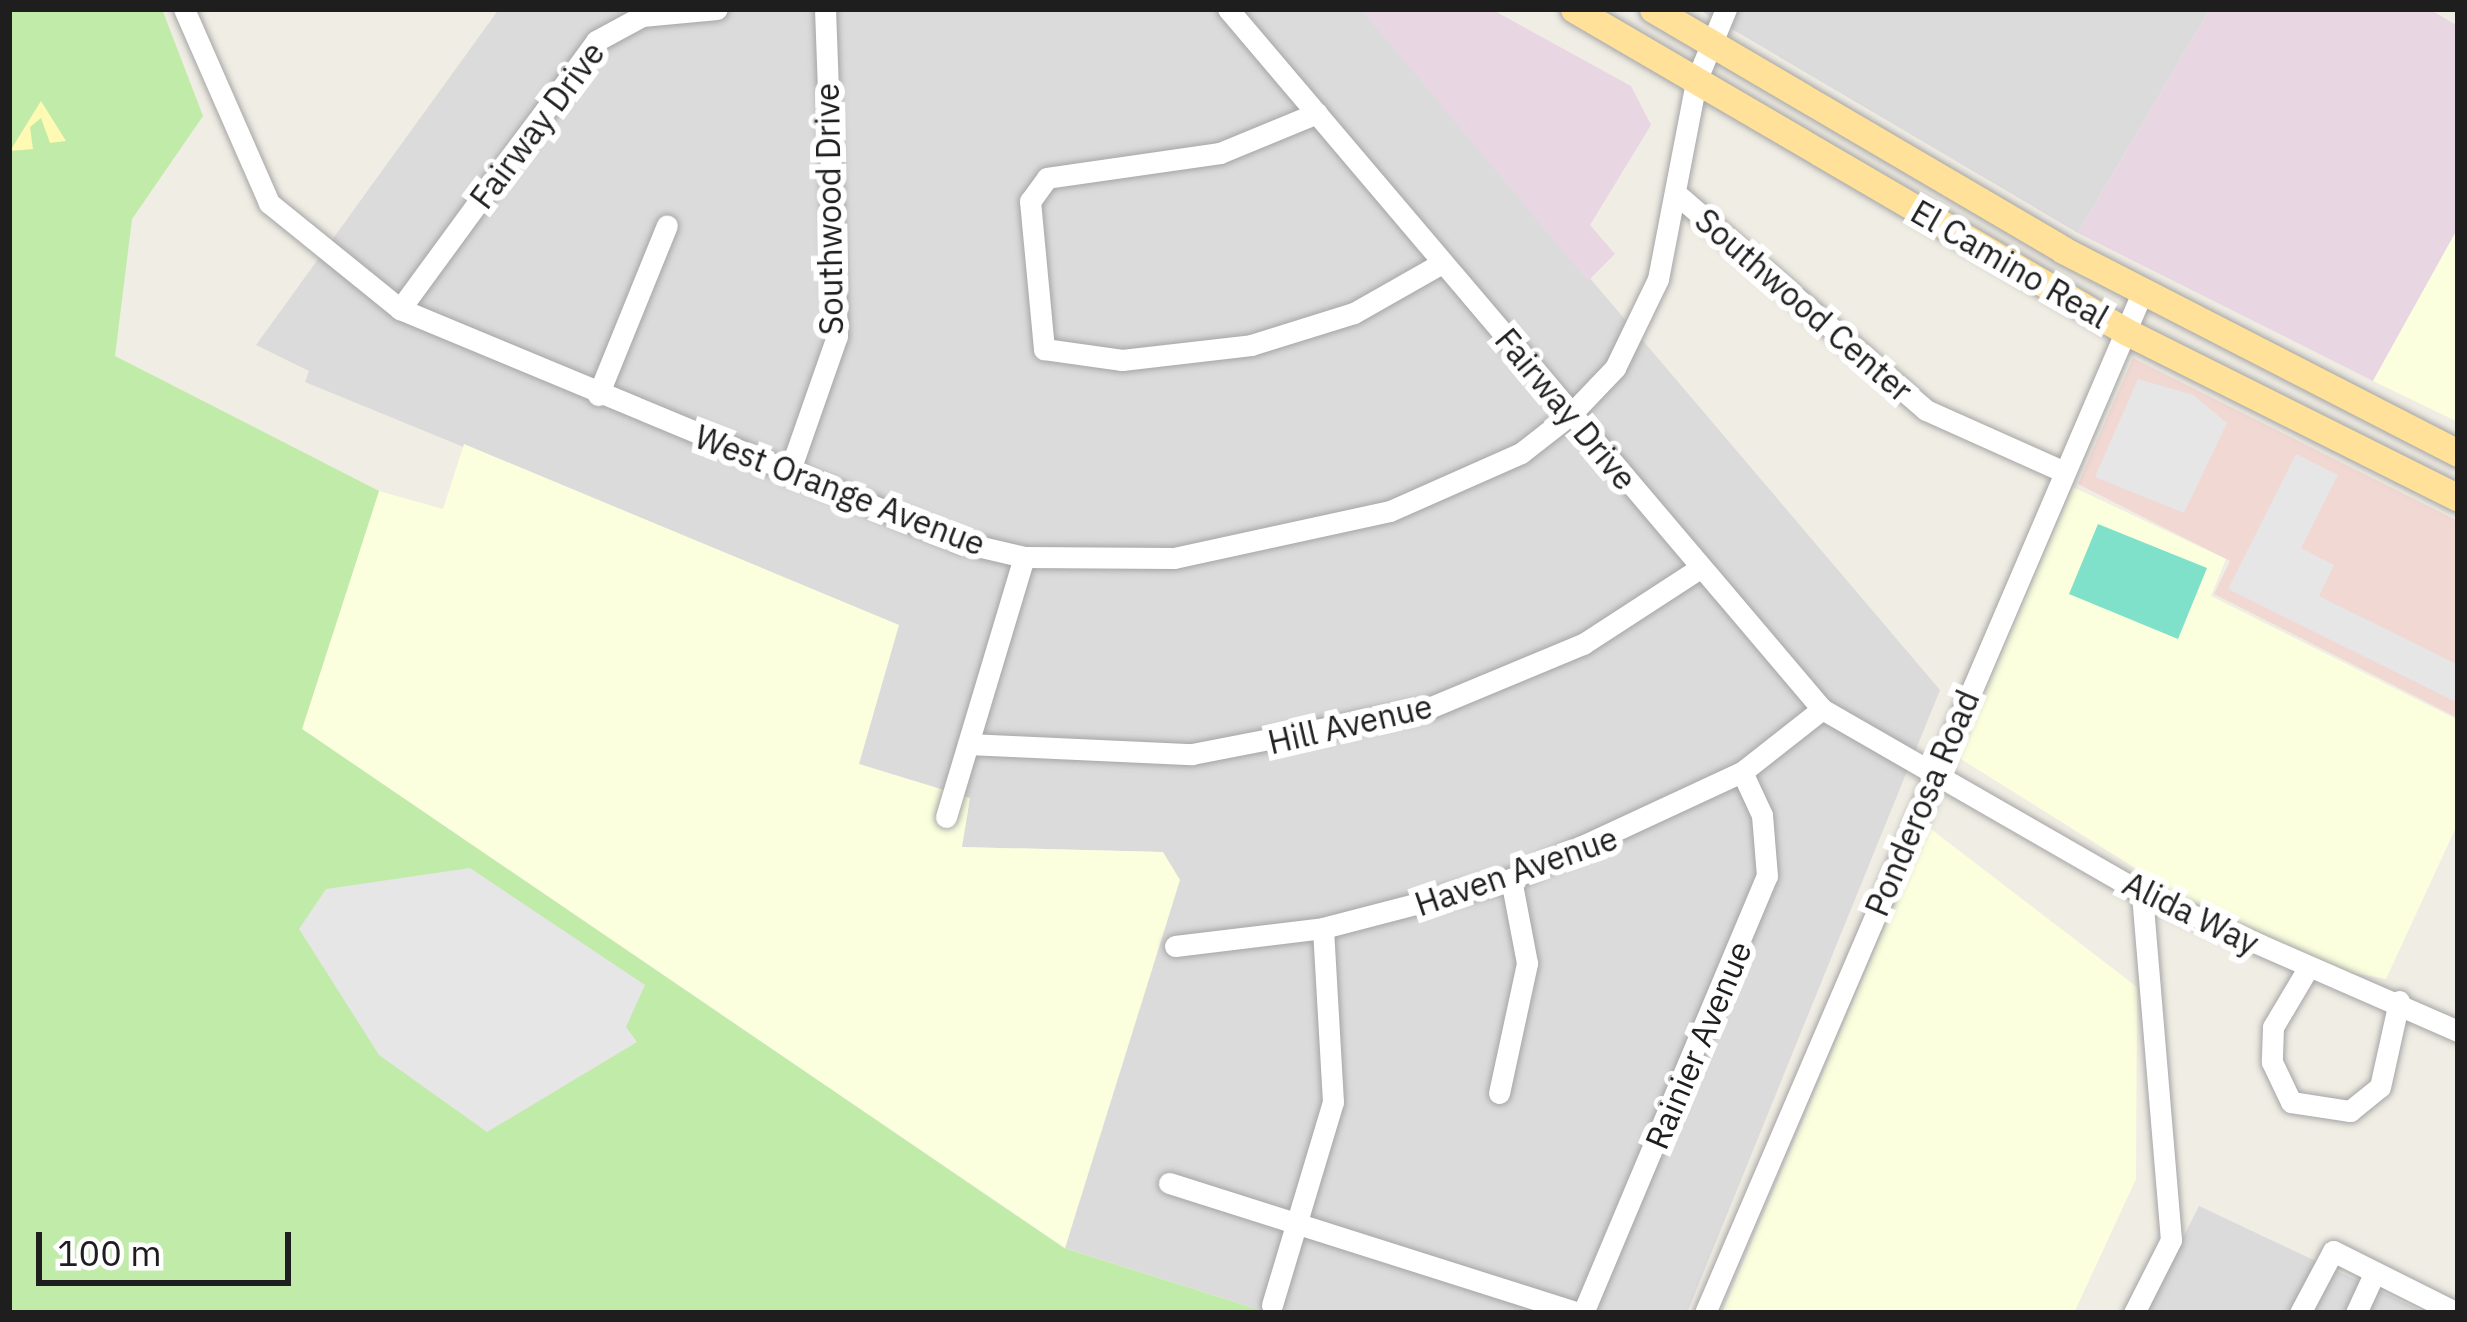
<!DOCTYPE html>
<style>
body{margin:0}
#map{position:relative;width:2467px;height:1322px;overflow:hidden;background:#f0ede4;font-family:"IBM Plex Sans",sans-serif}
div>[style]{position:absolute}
.residential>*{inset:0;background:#dcdbdb}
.commercial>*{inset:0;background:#f1d8d3}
.industrial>*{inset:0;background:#e9d6e3}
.education>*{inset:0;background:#fbffde}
.grass>*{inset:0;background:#c0eba8}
.sand>*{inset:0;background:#fffab3}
.pitch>*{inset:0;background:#7fe1c9}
.parking>*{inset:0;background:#e6e6e6}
.roads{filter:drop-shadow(0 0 3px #a5a5a5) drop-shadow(0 0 3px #a5a5a5)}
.minor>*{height:21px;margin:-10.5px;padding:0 10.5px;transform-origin:10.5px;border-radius:10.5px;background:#fff}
.major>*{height:27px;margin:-13.5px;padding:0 13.5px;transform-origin:13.5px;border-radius:13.5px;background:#ffe19a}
span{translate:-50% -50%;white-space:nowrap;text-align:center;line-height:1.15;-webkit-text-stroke:12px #fff;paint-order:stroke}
.street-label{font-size:33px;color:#1e1e1e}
.frame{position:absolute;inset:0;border:12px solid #1e1e1e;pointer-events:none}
.scale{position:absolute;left:36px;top:1232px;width:255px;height:54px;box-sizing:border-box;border:6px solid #1e1e1e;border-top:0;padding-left:15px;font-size:36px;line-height:42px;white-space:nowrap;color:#1e1e1e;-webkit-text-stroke:9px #fff;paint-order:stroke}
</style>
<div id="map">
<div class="residential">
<div style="clip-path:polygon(499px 9px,1361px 9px,1940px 690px,1687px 1313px,1269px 1313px,1065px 1248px,1119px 1068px,1163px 852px,961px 847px,970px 798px,858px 764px,898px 625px,305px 382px,309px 371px,256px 345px)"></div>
<div style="clip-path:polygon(1698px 9px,2210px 9px,2078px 233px)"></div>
<div style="clip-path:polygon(2199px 1206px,2426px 1313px,2145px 1313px)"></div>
</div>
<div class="commercial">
<div style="clip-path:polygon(2133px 358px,2458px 521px,2458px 718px,2214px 594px,2230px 561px,2078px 484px)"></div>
</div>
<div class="industrial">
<div style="clip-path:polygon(1361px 9px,1491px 9px,1631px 86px,1651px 125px,1590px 225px,1615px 254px,1588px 281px)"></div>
<div style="clip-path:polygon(2210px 9px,2429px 9px,2458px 26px,2458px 228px,2373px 381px,2078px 233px)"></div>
</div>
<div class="education">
<div style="clip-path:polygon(2458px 228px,2458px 422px,2373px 381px)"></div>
<div style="clip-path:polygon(464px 444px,899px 625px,859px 764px,970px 798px,962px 847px,1163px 852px,1180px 880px,1065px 1248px,302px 729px,379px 491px,443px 509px)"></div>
<div style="clip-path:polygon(2073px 487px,2226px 559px,2211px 596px,2458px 720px,2458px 823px,2386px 979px,2328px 968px,2175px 893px,1956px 756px)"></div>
<div style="clip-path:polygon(1927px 826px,2137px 987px,2136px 1179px,2074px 1313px,1722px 1313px)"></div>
</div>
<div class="grass">
<div style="clip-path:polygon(9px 9px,162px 9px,203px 116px,132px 219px,115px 356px,379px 491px,302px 729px,1064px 1248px,1269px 1313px,9px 1313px)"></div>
</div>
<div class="sand">
<div style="clip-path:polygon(41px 101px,66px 141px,50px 143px,41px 118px,30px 127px,33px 149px,10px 151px)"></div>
</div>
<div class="pitch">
<div style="clip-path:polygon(2098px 524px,2207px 568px,2178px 639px,2069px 594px)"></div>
</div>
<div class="parking">
<div style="clip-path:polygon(2138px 379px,2193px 395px,2227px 423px,2184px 513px,2095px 477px)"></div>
<div style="clip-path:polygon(2296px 454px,2338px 475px,2301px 548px,2334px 565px,2319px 596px,2458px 665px,2458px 703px,2228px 589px)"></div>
<div style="clip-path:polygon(470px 868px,645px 985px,626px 1027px,637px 1042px,487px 1132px,379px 1055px,299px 929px,326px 889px)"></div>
</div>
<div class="roads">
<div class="minor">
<div style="left:184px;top:9px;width:212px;rotate:66.3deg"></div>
<div style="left:269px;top:203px;width:169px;rotate:39deg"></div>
<div style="left:400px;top:309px;width:607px;rotate:22.59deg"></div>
<div style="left:960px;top:542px;width:66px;rotate:13.2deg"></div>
<div style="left:1024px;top:557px;width:150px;rotate:0.4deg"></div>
<div style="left:1174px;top:558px;width:221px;rotate:-12.3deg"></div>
<div style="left:1390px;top:511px;width:143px;rotate:-23.9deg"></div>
<div style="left:1521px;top:453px;width:63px;rotate:-38deg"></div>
<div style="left:1571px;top:414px;width:64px;rotate:-46.3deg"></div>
<div style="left:1615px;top:368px;width:99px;rotate:-64.2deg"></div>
<div style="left:1658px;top:279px;width:202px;rotate:-79.1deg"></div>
<div style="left:1696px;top:81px;width:78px;rotate:-67.4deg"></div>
<div style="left:1228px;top:9px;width:918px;rotate:49.68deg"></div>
<div style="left:1822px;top:709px;width:369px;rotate:29.9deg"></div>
<div style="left:2142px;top:893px;width:345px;rotate:23.6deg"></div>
<div style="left:1317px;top:113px;width:105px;rotate:157.6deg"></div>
<div style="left:1220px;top:153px;width:175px;rotate:171.8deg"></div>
<div style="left:1047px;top:178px;width:29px;rotate:126deg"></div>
<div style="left:1030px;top:201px;width:149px;rotate:84.6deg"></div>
<div style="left:1044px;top:349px;width:79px;rotate:8deg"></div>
<div style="left:1122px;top:360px;width:130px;rotate:-6.6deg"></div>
<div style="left:1251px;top:345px;width:108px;rotate:-17.3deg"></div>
<div style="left:1354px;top:313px;width:101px;rotate:-29.6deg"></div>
<div style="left:1680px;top:197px;width:325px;rotate:40.9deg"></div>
<div style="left:1926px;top:410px;width:147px;rotate:24.1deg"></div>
<div style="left:400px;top:309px;width:332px;rotate:-53.8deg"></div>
<div style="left:596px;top:41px;width:52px;rotate:-28.5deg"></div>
<div style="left:642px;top:16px;width:75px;rotate:-5.3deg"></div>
<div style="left:598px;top:395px;width:183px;rotate:-67.9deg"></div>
<div style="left:789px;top:473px;width:145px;rotate:-70.7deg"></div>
<div style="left:837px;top:336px;width:327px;rotate:-92.1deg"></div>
<div style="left:968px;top:744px;width:224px;rotate:2.6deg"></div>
<div style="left:1192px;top:754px;width:241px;rotate:-11deg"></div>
<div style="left:1429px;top:708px;width:167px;rotate:-22.6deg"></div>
<div style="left:1583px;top:644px;width:140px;rotate:-33deg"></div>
<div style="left:946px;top:817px;width:271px;rotate:-73.3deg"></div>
<div style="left:1175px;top:946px;width:149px;rotate:-6.9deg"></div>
<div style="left:1323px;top:928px;width:194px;rotate:-14.6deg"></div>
<div style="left:1511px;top:879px;width:255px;rotate:-24.9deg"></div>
<div style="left:1742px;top:772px;width:102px;rotate:-38.2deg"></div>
<div style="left:2308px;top:968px;width:69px;rotate:120.7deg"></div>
<div style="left:2273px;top:1027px;width:35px;rotate:92deg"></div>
<div style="left:2272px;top:1062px;width:44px;rotate:64.6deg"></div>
<div style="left:2291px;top:1102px;width:60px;rotate:8.7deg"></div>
<div style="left:2350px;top:1111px;width:38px;rotate:-39deg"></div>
<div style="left:2380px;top:1087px;width:88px;rotate:-77.5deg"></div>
<div style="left:1499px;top:1093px;width:133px;rotate:-77.8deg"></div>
<div style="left:1527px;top:963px;width:86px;rotate:-100.8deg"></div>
<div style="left:1169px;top:1183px;width:430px;rotate:17.6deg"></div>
<div style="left:1272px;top:1305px;width:212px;rotate:-73.3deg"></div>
<div style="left:1333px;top:1102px;width:174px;rotate:-93.3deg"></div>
<div style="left:1583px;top:1313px;width:474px;rotate:-67.2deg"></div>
<div style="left:1767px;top:876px;width:61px;rotate:-94.7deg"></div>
<div style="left:1762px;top:815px;width:47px;rotate:-114.9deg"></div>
<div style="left:1705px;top:1313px;width:1110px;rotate:-66.81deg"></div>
<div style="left:2134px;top:1313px;width:82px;rotate:-63.1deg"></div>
<div style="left:2171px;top:1240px;width:348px;rotate:-94.8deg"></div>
<div style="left:2300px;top:1313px;width:70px;rotate:-62deg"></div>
<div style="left:2333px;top:1251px;width:139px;rotate:26.6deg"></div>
<div style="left:2356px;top:1313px;width:43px;rotate:-65.2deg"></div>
</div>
<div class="major">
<div style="left:1574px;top:9px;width:640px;rotate:30.29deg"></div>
<div style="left:2127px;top:332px;width:370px;rotate:26.6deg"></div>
<div style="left:1653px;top:9px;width:476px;rotate:30.4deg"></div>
<div style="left:2063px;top:250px;width:444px;rotate:27.2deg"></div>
</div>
</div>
<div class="street-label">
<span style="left:537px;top:125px;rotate:-53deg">Fairway Drive</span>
<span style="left:829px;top:209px;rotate:-91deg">Southwood Drive</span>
<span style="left:2010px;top:264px;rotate:30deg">El Camino Real</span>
<span style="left:1804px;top:305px;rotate:41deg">Southwood Center</span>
<span style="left:1566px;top:409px;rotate:50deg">Fairway Drive</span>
<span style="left:840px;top:490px;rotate:21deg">West Orange Avenue</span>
<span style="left:1350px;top:724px;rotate:-13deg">Hill Avenue</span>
<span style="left:1922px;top:803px;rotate:-67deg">Ponderosa Road</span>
<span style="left:1516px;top:871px;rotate:-19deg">Haven Avenue</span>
<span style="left:2191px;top:913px;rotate:26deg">Alida Way</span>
<span style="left:1698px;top:1045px;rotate:-67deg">Rainier Avenue</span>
</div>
<div class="frame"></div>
<div class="scale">100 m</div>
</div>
